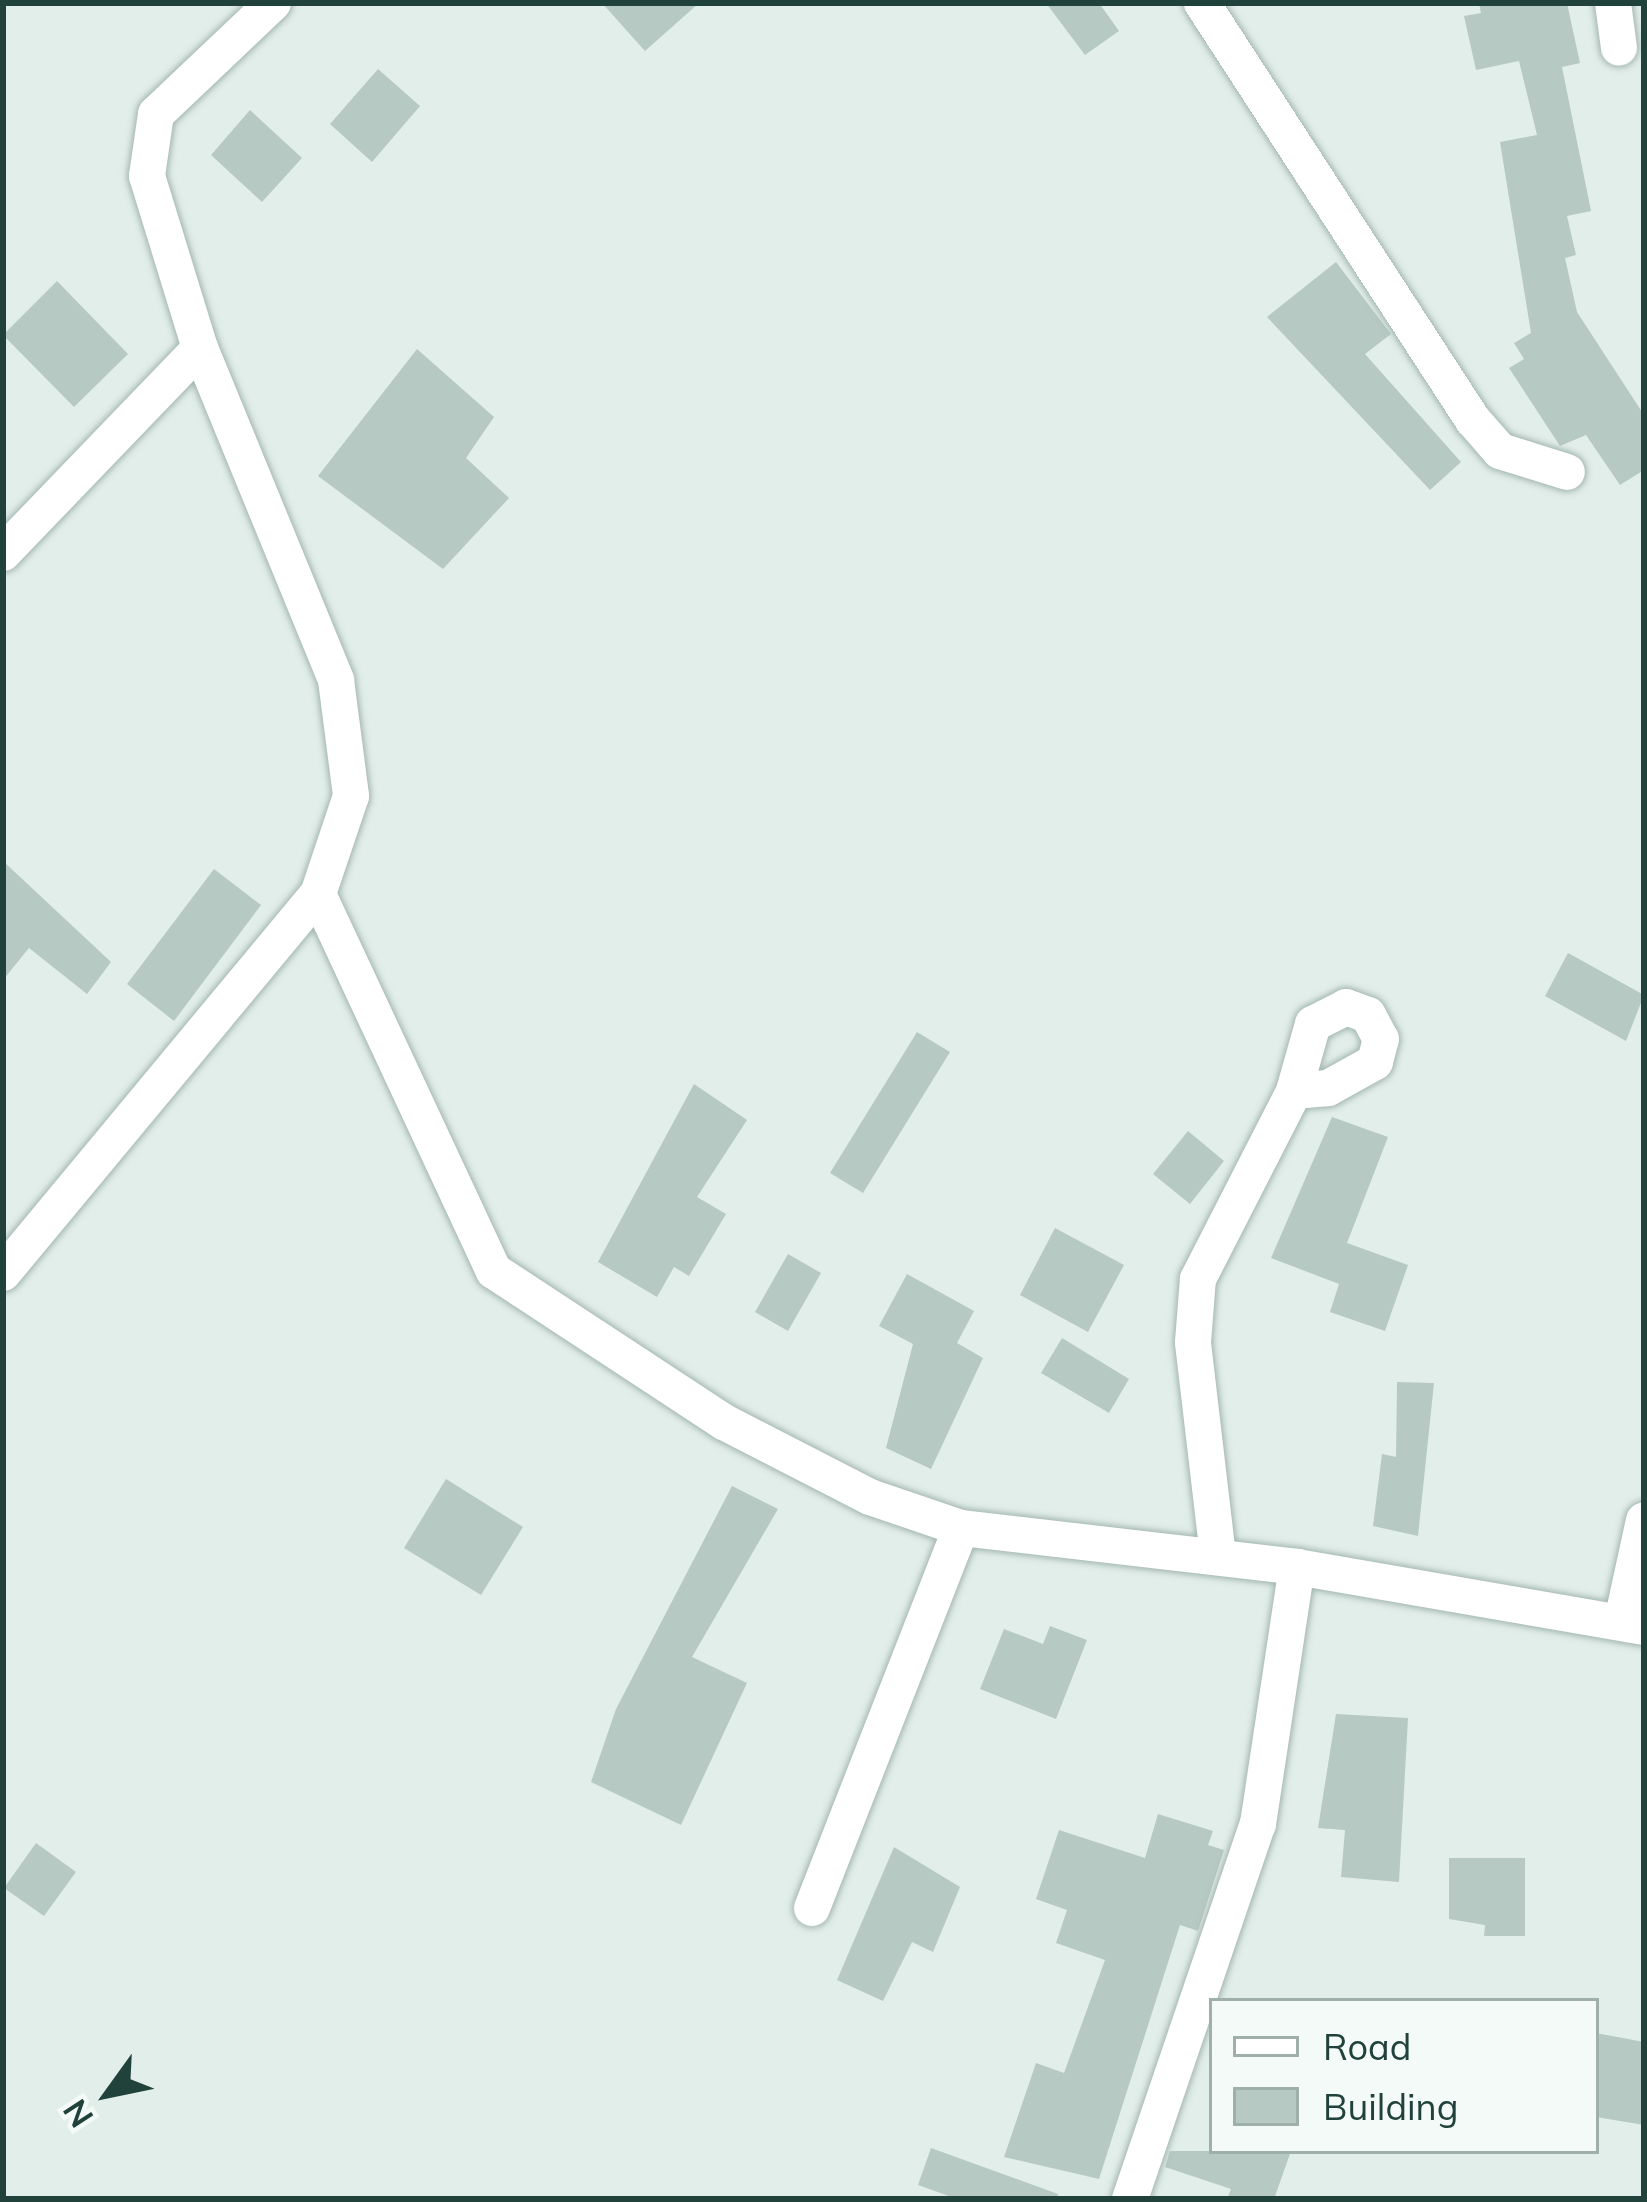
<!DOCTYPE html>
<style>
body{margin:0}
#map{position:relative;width:1647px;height:2202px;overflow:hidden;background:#e2eeea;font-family:Mulish,sans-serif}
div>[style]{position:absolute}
.building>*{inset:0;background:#b7c9c3}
.roads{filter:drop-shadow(0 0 3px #a4b7b2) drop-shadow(0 0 3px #a4b7b2)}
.minor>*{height:36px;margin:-18px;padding:0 18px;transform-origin:18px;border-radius:18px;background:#fff}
span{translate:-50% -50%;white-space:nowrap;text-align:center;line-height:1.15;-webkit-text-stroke:9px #f3faf7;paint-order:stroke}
.frame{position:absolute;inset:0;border:6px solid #20423b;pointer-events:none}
.legend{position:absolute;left:1209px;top:1998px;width:390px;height:156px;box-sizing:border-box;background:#f3faf7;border:3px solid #9fb0ac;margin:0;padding:15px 21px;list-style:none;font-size:36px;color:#20423b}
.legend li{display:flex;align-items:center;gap:24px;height:60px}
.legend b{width:60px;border:3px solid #9fb0ac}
.north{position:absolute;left:48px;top:2034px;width:120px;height:120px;-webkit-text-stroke:9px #f3faf7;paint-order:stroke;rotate:237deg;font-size:33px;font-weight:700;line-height:48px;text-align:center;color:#20423b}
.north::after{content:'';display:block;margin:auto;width:42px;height:54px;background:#20423b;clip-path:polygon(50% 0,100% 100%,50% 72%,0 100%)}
</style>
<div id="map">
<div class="building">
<div style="clip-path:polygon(602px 3px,699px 3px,645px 51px)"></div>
<div style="clip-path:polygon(1046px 3px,1099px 3px,1119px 31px,1085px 55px)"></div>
<div style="clip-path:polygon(1479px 3px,1567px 3px,1580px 63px,1562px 67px,1591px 211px,1567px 216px,1576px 255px,1565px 258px,1577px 312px,1644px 415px,1644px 470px,1620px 485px,1586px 435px,1560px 446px,1509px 368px,1524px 359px,1514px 343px,1531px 333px,1500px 142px,1537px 135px,1519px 61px,1476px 70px,1464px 16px,1481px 13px)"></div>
<div style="clip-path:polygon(378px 69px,420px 106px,372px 162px,330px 124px)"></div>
<div style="clip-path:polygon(250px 110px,302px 158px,262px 202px,211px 155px)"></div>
<div style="clip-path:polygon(1336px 262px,1391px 334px,1365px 354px,1461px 462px,1430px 490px,1267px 317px)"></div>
<div style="clip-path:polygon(57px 281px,128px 354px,74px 407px,3px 335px)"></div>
<div style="clip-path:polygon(417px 349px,494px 417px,466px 458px,509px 498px,443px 569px,318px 476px)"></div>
<div style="clip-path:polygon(3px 861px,111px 962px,87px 994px,29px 948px,3px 980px)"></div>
<div style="clip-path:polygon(214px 869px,261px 905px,174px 1021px,127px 984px)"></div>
<div style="clip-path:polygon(1568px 953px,1644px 995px,1626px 1041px,1545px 996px)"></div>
<div style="clip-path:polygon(917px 1032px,950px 1052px,863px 1193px,830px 1173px)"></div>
<div style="clip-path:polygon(694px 1084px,747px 1120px,697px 1197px,726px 1214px,689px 1276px,674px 1267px,657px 1297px,598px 1262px)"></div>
<div style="clip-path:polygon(1332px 1117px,1388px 1137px,1347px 1243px,1408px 1265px,1385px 1331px,1330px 1312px,1339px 1284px,1271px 1258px)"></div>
<div style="clip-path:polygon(1188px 1131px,1224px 1161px,1190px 1204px,1153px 1174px)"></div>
<div style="clip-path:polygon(1055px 1228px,1124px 1265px,1088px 1332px,1020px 1295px)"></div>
<div style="clip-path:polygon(788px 1254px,821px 1273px,788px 1331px,755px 1312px)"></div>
<div style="clip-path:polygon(907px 1274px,974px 1311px,957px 1343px,983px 1358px,931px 1469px,886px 1448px,913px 1344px,879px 1326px)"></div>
<div style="clip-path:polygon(1062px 1338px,1129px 1379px,1109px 1413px,1041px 1373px)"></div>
<div style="clip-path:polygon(1397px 1382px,1434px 1383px,1418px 1536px,1373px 1526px,1382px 1454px,1396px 1457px)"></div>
<div style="clip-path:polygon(446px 1479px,523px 1527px,481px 1595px,404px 1548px)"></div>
<div style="clip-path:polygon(732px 1486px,778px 1509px,692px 1657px,747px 1683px,681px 1825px,591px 1782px,616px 1709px)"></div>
<div style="clip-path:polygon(1050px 1626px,1087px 1640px,1056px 1719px,980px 1689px,1004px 1629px,1043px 1644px)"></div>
<div style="clip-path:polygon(1336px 1714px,1408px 1718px,1399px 1882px,1341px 1877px,1345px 1830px,1318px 1828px)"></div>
<div style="clip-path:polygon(1158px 1814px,1213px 1831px,1208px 1845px,1224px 1850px,1198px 1931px,1180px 1925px,1099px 2179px,1004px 2157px,1036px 2063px,1064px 2073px,1105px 1960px,1056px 1943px,1067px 1910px,1036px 1899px,1059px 1830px,1145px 1858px)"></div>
<div style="clip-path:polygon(36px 1843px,76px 1872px,44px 1916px,4px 1888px)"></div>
<div style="clip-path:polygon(894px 1847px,960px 1887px,933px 1952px,912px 1942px,883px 2001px,837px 1980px)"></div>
<div style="clip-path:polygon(1449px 1858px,1525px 1858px,1525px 1936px,1484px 1936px,1485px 1925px,1449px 1919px)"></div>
<div style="clip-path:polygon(1596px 2033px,1644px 2042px,1644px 2125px,1596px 2117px)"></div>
<div style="clip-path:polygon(931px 2148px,1058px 2194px,1057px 2199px,957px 2199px,918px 2185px)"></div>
<div style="clip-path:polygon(1170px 2151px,1291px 2151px,1274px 2199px,1227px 2199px,1231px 2189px,1165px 2167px)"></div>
</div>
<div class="roads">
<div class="minor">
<div style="left:273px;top:3px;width:161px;rotate:136.5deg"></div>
<div style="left:156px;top:114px;width:63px;rotate:98.3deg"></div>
<div style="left:147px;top:176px;width:180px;rotate:72.9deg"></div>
<div style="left:200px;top:348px;width:359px;rotate:67.7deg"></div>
<div style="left:336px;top:680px;width:117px;rotate:82.6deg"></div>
<div style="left:351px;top:796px;width:103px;rotate:108.6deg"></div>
<div style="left:318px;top:894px;width:416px;rotate:65deg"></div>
<div style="left:494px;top:1271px;width:275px;rotate:33.3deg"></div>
<div style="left:724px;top:1422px;width:164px;rotate:27.2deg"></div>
<div style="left:870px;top:1497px;width:96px;rotate:18.8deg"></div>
<div style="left:961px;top:1528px;width:338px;rotate:6.6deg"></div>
<div style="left:1297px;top:1567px;width:352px;rotate:9.8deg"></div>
<div style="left:1202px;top:3px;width:497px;rotate:57deg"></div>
<div style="left:1473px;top:420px;width:41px;rotate:48.9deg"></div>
<div style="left:1500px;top:451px;width:70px;rotate:17.4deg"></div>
<div style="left:1613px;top:3px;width:45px;rotate:82.4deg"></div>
<div style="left:3px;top:553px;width:284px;rotate:-46.1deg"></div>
<div style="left:1346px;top:1007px;width:23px;rotate:20deg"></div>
<div style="left:1368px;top:1015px;width:27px;rotate:62deg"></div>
<div style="left:1381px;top:1039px;width:24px;rotate:105deg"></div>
<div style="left:1375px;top:1062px;width:54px;rotate:151deg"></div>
<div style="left:1328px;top:1088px;width:34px;rotate:175deg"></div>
<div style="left:1294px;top:1091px;width:70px;rotate:-74.2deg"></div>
<div style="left:1313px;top:1024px;width:37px;rotate:-27deg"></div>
<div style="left:3px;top:1273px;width:493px;rotate:-50.3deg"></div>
<div style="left:1218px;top:1556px;width:215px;rotate:-96.7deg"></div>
<div style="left:1193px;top:1342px;width:63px;rotate:-85.5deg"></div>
<div style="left:1198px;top:1279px;width:211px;rotate:-62.9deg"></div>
<div style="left:1622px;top:1621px;width:103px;rotate:-77.7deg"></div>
<div style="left:812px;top:1908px;width:408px;rotate:-68.6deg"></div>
<div style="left:1130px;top:2199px;width:396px;rotate:-71.2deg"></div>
<div style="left:1258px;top:1824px;width:260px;rotate:-81.4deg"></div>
</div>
</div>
<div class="frame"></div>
<ul class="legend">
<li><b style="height:15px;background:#fff"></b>Road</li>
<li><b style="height:33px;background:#b7c9c3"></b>Building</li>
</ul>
<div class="north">N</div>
</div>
